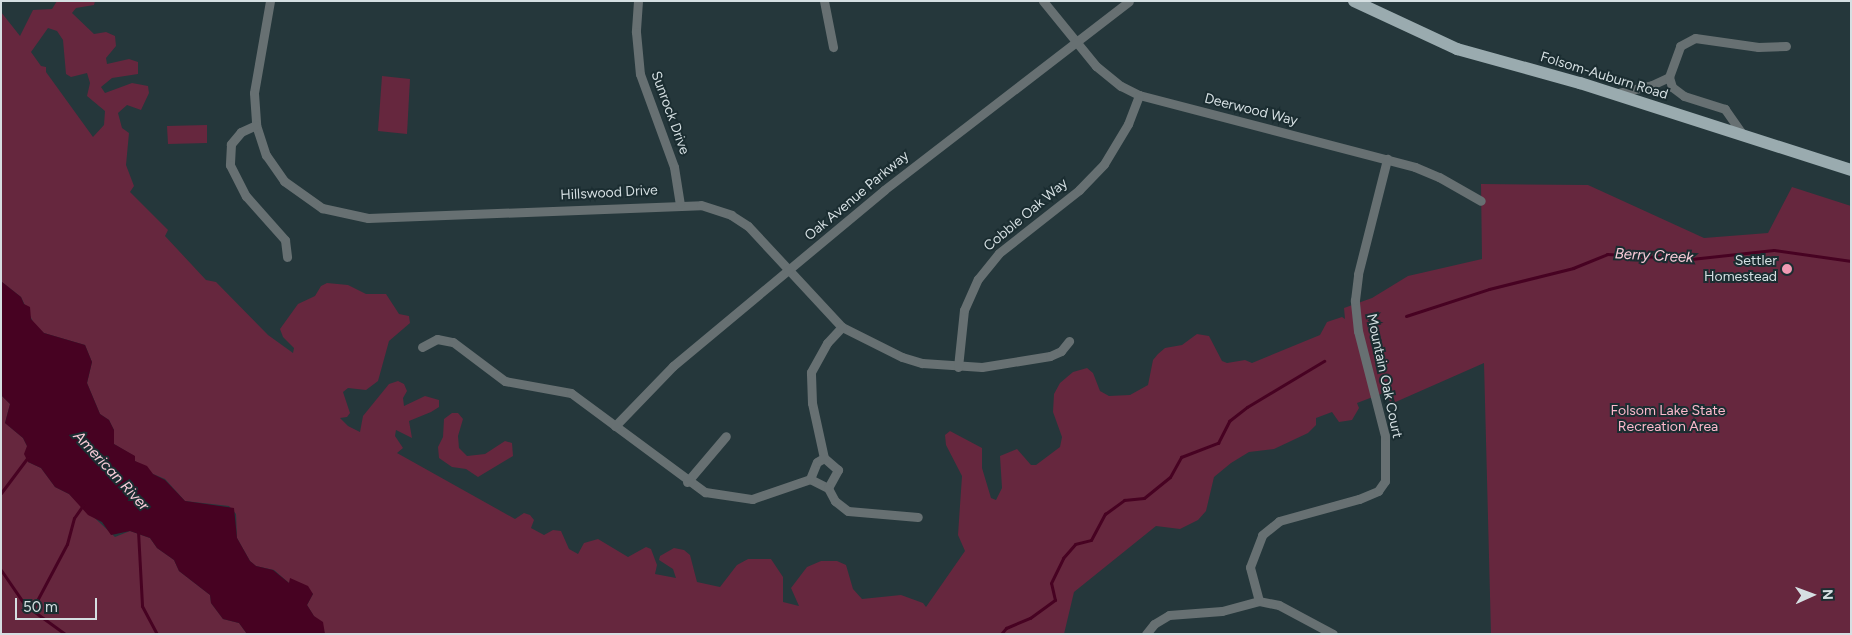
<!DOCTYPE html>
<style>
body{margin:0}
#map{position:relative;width:1852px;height:635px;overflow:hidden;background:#25373b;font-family:Figtree,sans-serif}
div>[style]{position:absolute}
.green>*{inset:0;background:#66273e}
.water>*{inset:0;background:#470222}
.stream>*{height:3px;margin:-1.5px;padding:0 1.5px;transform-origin:1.5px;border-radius:1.5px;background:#470222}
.street>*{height:9px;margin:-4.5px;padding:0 4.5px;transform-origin:4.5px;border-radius:4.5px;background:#677072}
.primary>*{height:12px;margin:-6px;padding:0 6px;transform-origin:6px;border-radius:6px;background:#9aabaf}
.dots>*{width:14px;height:14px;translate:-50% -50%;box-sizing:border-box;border:2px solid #1b2d31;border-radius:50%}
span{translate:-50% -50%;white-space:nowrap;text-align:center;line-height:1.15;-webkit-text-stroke:4px #1b2d31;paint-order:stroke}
.street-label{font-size:14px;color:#d5dfe2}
.poi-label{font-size:14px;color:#d5dfe2}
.right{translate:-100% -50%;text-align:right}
.park-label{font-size:14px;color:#fcb9cc}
.water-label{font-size:15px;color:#f9ccd9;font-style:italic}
.frame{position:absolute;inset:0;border:2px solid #d5dfe2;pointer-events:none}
.north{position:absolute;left:1787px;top:570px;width:50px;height:50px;-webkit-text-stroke:4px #1b2d31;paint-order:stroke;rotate:88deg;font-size:14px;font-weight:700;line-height:20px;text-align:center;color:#d5dfe2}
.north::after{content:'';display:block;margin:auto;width:18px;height:22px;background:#d5dfe2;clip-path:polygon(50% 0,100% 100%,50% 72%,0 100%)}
.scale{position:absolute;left:15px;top:598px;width:82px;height:22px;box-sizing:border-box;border:2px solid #d5dfe2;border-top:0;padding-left:6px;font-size:15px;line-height:18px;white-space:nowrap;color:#d5dfe2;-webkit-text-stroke:4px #1b2d31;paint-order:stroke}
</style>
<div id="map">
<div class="green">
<div style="clip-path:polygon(evenodd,57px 1px,95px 1px,94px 5px,76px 8px,72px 13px,94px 34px,106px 32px,115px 36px,116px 46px,106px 58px,107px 64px,129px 59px,138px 62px,138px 74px,112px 78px,101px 87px,105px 93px,132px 83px,148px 86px,149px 93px,141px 110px,127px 105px,118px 113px,122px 128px,129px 133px,126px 165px,134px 186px,130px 192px,168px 230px,165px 236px,206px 280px,216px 282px,268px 335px,293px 353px,294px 348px,283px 337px,280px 329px,298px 304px,315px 296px,321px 286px,327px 283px,348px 285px,366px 294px,386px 294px,399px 314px,409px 316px,410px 323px,389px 341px,378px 381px,366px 390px,348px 388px,343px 392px,350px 413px,347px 417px,340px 418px,348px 426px,360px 432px,363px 416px,389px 384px,398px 381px,404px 384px,407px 391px,403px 398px,404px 406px,425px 396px,439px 400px,439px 407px,431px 412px,409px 421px,412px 438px,396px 430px,395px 436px,403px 448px,397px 453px,515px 519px,524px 513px,530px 515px,534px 520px,531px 528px,544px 535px,553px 530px,561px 531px,569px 549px,578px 554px,584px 543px,598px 539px,628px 557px,646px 547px,651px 549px,657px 565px,655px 574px,676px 578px,673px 569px,659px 560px,660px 556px,674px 548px,684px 550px,690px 555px,697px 582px,720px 587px,737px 565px,748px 559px,771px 559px,783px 577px,783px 602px,799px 606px,791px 588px,807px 567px,821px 561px,837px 561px,846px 565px,853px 589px,862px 599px,901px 595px,923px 603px,926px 607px,965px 551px,958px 535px,962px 476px,946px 445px,945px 435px,950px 431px,982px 448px,982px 468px,991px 498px,996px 500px,1002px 488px,1000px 456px,1017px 449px,1031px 465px,1036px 465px,1060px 447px,1062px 437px,1053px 412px,1054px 394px,1060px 383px,1073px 372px,1087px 368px,1093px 373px,1100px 391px,1109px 396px,1130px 395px,1148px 385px,1153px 360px,1158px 354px,1165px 348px,1182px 345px,1197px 334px,1209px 336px,1222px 361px,1227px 363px,1245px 360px,1252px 363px,1320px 335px,1327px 322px,1342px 317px,1345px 319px,1344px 308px,1372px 298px,1408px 276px,1482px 259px,1481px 184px,1588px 185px,1704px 238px,1768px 233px,1792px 187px,1851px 206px,1851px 634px,1491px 634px,1484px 363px,1391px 404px,1386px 392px,1357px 403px,1359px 408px,1352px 420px,1339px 422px,1332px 412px,1316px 418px,1316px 425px,1308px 433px,1274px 449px,1249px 452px,1231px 463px,1214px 477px,1206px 511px,1198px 520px,1180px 529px,1156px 526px,1074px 592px,1064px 634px,325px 634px,307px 605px,313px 594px,299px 583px,289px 583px,274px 570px,256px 566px,250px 561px,237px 538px,236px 514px,229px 506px,185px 501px,165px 479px,153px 474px,135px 461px,134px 456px,114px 444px,114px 430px,109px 420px,100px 414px,87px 383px,92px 362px,85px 345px,44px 333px,35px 326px,21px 297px,2px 282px,1px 12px,20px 36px,33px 10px,52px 9px,57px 1px,48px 28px,57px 31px,63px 40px,66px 74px,71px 77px,87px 73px,90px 83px,87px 96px,105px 111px,104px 125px,93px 137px,46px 72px,46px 67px,41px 66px,31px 52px,48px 28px)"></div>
<div style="clip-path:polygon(382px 76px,410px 79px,407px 134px,378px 131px)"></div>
<div style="clip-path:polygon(207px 125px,207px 143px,168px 144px,167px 126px)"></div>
<div style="clip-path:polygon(1px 395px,10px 404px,5px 423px,23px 438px,27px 446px,28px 462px,41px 468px,55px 487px,69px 494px,115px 537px,130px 531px,150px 538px,157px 548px,174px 560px,179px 571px,210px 595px,211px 603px,223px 619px,239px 623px,247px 634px,1px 634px)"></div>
<div style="clip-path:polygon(452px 413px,458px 413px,463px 419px,458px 436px,459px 448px,467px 456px,485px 454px,505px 441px,512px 443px,513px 456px,478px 477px,466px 469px,452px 467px,439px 458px,438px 447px,443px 437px,444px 419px)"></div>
</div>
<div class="water">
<div style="clip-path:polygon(1px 276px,2px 282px,21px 297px,24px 304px,30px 307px,31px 319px,44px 333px,85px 345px,92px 362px,87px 383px,100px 414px,109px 420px,114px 430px,114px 444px,135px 456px,135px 461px,147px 466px,153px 474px,165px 480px,185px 501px,234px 508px,237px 538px,250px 561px,256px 566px,273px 570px,289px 583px,290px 578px,308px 586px,313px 594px,307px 605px,314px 616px,323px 622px,325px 634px,247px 634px,239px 623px,223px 619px,211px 603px,210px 595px,179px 571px,174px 560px,157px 548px,150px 538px,130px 531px,111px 535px,102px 522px,88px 515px,69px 494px,55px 487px,41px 468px,28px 462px,24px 454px,27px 446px,23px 438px,5px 423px,10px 404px,1px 395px)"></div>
</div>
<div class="stream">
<div style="left:1406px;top:316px;width:87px;rotate:-18deg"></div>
<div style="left:1489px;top:289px;width:87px;rotate:-14deg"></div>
<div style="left:1573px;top:268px;width:37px;rotate:-22deg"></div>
<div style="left:1607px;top:254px;width:84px;rotate:3.4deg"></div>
<div style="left:1691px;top:259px;width:83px;rotate:-6.2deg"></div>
<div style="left:1774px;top:250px;width:78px;rotate:8.1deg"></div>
<div style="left:1px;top:493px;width:45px;rotate:-53.1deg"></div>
<div style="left:138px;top:531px;width:75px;rotate:86.9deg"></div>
<div style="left:142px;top:606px;width:32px;rotate:62deg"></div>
<div style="left:1px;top:570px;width:42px;rotate:55.6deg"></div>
<div style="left:25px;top:605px;width:49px;rotate:35.9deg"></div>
<div style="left:32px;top:610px;width:75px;rotate:-62.1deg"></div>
<div style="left:67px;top:544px;width:27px;rotate:-75deg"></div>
<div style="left:74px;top:518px;width:16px;rotate:-55deg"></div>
<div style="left:1001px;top:634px;width:8px;rotate:-50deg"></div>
<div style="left:1006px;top:628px;width:26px;rotate:-23deg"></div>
<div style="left:1030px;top:618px;width:31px;rotate:-36deg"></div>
<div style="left:1055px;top:600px;width:17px;rotate:-103deg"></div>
<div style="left:1051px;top:583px;width:28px;rotate:-64deg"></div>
<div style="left:1063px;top:558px;width:18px;rotate:-49deg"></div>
<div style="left:1075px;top:544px;width:16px;rotate:-14deg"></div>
<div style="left:1091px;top:540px;width:30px;rotate:-62deg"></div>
<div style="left:1105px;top:514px;width:24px;rotate:-36deg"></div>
<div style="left:1124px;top:500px;width:20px;rotate:-6deg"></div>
<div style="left:1144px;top:498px;width:33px;rotate:-39deg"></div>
<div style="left:1170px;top:477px;width:23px;rotate:-61deg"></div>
<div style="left:1181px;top:457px;width:40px;rotate:-21deg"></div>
<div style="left:1218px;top:443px;width:25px;rotate:-63deg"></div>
<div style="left:1229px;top:421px;width:23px;rotate:-38deg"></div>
<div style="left:1247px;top:407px;width:90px;rotate:-30.9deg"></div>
</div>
<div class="street">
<div style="left:270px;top:1px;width:93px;rotate:99.9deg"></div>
<div style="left:254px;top:93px;width:32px;rotate:86deg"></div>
<div style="left:256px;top:125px;width:32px;rotate:72deg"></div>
<div style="left:266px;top:155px;width:32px;rotate:55deg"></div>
<div style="left:284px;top:181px;width:47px;rotate:35.4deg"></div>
<div style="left:322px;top:208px;width:47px;rotate:12.3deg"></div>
<div style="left:368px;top:218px;width:333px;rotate:-2.2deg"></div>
<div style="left:701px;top:205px;width:32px;rotate:18deg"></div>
<div style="left:731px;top:215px;width:20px;rotate:33deg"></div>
<div style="left:748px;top:226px;width:138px;rotate:47.1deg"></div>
<div style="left:842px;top:327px;width:67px;rotate:26.6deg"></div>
<div style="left:902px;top:357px;width:21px;rotate:17deg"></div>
<div style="left:922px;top:363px;width:60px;rotate:3.8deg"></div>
<div style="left:982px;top:367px;width:69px;rotate:-9.2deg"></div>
<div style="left:1050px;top:356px;width:12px;rotate:-24deg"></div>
<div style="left:1061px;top:351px;width:13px;rotate:-51deg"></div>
<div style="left:638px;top:1px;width:31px;rotate:94deg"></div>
<div style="left:636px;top:32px;width:42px;rotate:84.6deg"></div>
<div style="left:640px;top:74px;width:99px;rotate:69.9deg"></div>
<div style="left:674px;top:167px;width:37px;rotate:81deg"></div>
<div style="left:824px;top:1px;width:47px;rotate:78.9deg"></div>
<div style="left:1043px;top:1px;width:84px;rotate:50.8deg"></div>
<div style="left:1096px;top:66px;width:32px;rotate:39deg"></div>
<div style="left:1121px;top:86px;width:20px;rotate:27deg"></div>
<div style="left:1139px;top:95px;width:285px;rotate:14.6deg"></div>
<div style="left:1415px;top:167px;width:26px;rotate:23deg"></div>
<div style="left:1439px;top:177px;width:48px;rotate:29.7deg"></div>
<div style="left:1614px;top:94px;width:39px;rotate:-13deg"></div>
<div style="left:1652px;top:85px;width:19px;rotate:-25deg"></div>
<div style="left:256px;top:125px;width:17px;rotate:155deg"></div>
<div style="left:241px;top:132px;width:16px;rotate:130deg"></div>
<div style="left:231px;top:144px;width:21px;rotate:93deg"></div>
<div style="left:230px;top:165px;width:35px;rotate:63deg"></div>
<div style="left:246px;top:196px;width:59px;rotate:48.4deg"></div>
<div style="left:285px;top:240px;width:17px;rotate:83deg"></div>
<div style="left:1743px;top:135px;width:32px;rotate:-125deg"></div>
<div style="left:1725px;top:109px;width:43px;rotate:-162.4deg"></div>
<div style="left:1684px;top:96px;width:15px;rotate:-143deg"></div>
<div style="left:1672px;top:87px;width:10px;rotate:-107deg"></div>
<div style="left:1669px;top:77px;width:33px;rotate:-70deg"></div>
<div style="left:1680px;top:46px;width:17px;rotate:-28deg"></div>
<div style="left:1695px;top:38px;width:64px;rotate:8.1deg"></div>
<div style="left:1758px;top:47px;width:28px;rotate:-2deg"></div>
<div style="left:422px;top:347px;width:17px;rotate:-28deg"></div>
<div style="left:437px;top:339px;width:16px;rotate:11deg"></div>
<div style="left:453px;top:342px;width:65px;rotate:36.9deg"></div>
<div style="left:505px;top:381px;width:67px;rotate:10.3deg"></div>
<div style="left:571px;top:393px;width:167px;rotate:36.5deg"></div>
<div style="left:705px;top:492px;width:48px;rotate:8.5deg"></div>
<div style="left:752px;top:499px;width:61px;rotate:-19deg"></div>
<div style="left:810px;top:479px;width:20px;rotate:27deg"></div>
<div style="left:958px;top:367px;width:57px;rotate:-84deg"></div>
<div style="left:964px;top:310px;width:34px;rotate:-66deg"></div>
<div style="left:978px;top:279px;width:33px;rotate:-51deg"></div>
<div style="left:999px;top:253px;width:102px;rotate:-38.2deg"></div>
<div style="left:1079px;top:190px;width:36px;rotate:-46deg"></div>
<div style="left:1104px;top:164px;width:47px;rotate:-59deg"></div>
<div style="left:1128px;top:124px;width:31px;rotate:-69deg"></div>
<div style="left:615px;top:426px;width:83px;rotate:-46deg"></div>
<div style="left:673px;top:366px;width:275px;rotate:-39.8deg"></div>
<div style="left:884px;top:190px;width:309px;rotate:-37.6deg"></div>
<div style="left:810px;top:479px;width:18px;rotate:-68deg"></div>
<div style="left:817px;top:462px;width:8px;rotate:-30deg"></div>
<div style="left:687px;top:482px;width:60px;rotate:-49.7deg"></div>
<div style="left:828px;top:488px;width:21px;rotate:-61deg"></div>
<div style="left:838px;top:470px;width:18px;rotate:-139deg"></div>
<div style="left:824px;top:458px;width:56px;rotate:-102.3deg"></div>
<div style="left:812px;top:403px;width:31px;rotate:-92deg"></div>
<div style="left:811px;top:372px;width:33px;rotate:-61deg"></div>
<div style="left:827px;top:343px;width:22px;rotate:-47deg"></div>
<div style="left:828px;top:488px;width:15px;rotate:62deg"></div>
<div style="left:835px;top:501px;width:16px;rotate:38deg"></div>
<div style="left:848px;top:511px;width:70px;rotate:4.9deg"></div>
<div style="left:1146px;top:634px;width:13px;rotate:-51deg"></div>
<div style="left:1154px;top:624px;width:17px;rotate:-31deg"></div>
<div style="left:1169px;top:615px;width:53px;rotate:-4.3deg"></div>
<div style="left:1222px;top:611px;width:38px;rotate:-15deg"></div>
<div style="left:1333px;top:634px;width:61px;rotate:-151.8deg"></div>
<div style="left:1279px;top:605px;width:20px;rotate:-169deg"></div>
<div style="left:1259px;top:601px;width:35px;rotate:-105deg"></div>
<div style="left:1250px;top:567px;width:34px;rotate:-69deg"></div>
<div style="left:1262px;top:535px;width:22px;rotate:-39deg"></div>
<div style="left:1279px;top:521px;width:83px;rotate:-15.4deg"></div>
<div style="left:1359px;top:499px;width:21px;rotate:-23deg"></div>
<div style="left:1378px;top:491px;width:12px;rotate:-55deg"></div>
<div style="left:1385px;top:481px;width:45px;rotate:-90deg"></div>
<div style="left:1385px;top:436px;width:108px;rotate:-104.4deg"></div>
<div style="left:1358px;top:331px;width:31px;rotate:-96deg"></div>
<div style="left:1355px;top:300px;width:26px;rotate:-83deg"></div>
<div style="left:1358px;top:274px;width:119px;rotate:-75.8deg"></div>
</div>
<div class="primary">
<div style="left:1354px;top:1px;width:114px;rotate:25deg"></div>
<div style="left:1457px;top:49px;width:128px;rotate:15.5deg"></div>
<div style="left:1580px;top:83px;width:285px;rotate:17.8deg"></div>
</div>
<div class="dots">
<div style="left:1787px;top:269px;background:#f09ab4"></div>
</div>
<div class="street-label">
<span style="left:1604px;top:76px;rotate:17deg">Folsom-Auburn Road</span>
<span style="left:1251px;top:110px;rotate:14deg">Deerwood Way</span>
<span style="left:670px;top:113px;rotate:70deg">Sunrock Drive</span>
<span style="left:609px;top:193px;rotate:-3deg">Hillswood Drive</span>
<span style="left:857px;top:196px;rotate:-40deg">Oak Avenue Parkway</span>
<span style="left:1026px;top:215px;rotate:-40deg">Cobble Oak Way</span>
<span style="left:1384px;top:376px;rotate:78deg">Mountain Oak Court</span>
</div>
<div class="poi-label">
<span class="right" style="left:1777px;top:269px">Settler<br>Homestead</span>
</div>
<div class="park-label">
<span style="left:1668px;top:419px">Folsom Lake State<br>Recreation Area</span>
</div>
<div class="water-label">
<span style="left:1654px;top:256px;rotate:3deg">Berry Creek</span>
<span style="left:111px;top:471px;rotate:47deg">American River</span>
</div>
<div class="frame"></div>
<div class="north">N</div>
<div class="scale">50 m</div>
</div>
